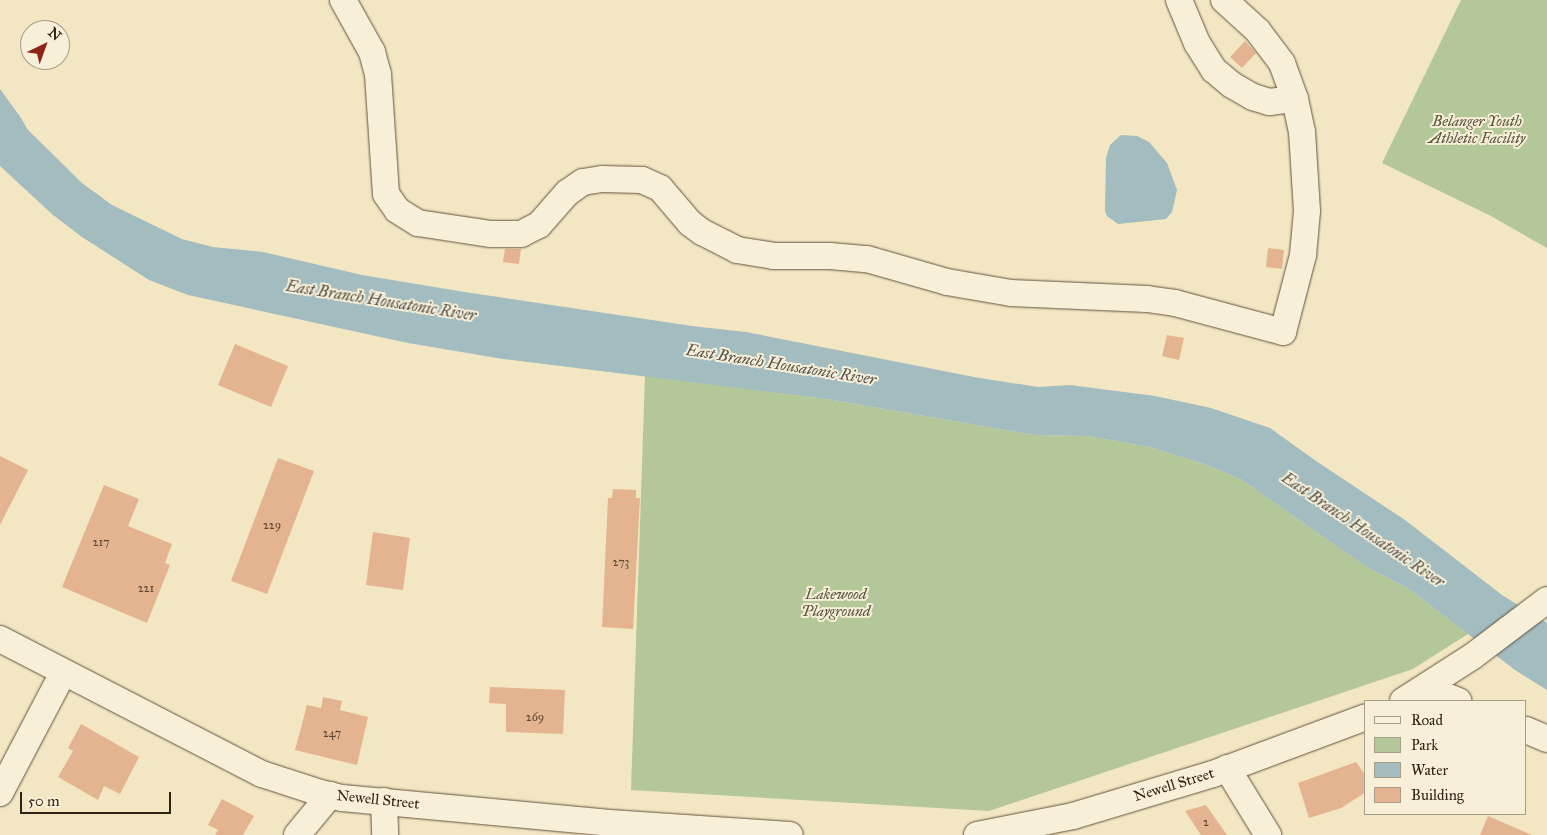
<!DOCTYPE html>
<style>
body{margin:0}
#map{position:relative;width:1547px;height:835px;overflow:hidden;background:#f2e7c2;font-family:"IM FELL Great Primer",serif}
div>[style]{position:absolute}
.green>*{inset:0;background:#b4c798}
.water>*{inset:0;background:#a2bcbf}
.building>*{inset:0;background:#e4b38f}
.roads{filter:drop-shadow(0 0 1px #625241) drop-shadow(0 0 1px #625241)}
.minor>*{height:26px;margin:-13px;padding:0 13px;transform-origin:13px;border-radius:13px;background:#f7efd7}
span{translate:-50% -50%;white-space:nowrap;text-align:center;line-height:1.15;-webkit-text-stroke:4px #f7efd7;paint-order:stroke}
.number-label{font-size:12px;color:#5e4634}
.number-label span{-webkit-text-stroke-width:0}
.park-label{font-size:15px;color:#59533d;font-style:italic}
.street-label{font-size:15px;color:#322116}
.water-label{font-size:16px;color:#545049;font-style:italic}
.legend{position:absolute;left:1364px;top:700px;width:162px;height:115px;box-sizing:border-box;background:#f7efd7;border:1px solid #a89d8a;margin:0;padding:6px 9px;list-style:none;font-size:15px;color:#322116}
.legend li{display:flex;align-items:center;gap:10px;height:25px}
.legend b{width:25px;border:1px solid #a89d8a}
.north{position:absolute;left:20px;top:20px;width:50px;height:50px;box-sizing:border-box;background:#f7efd7;border:1px solid #a89d8a;border-radius:50%;rotate:42deg;font-size:14px;font-weight:700;line-height:20px;text-align:center;color:#322116}
.north::after{content:'';display:block;margin:auto;width:18px;height:22px;background:#8f2418;clip-path:polygon(50% 0,100% 100%,50% 72%,0 100%)}
.scale{position:absolute;left:20px;top:792px;width:151px;height:22px;box-sizing:border-box;border:2px solid #322116;border-top:0;padding-left:6px;font-size:15px;line-height:18px;white-space:nowrap;color:#322116;-webkit-text-stroke:4px #f7efd7;paint-order:stroke}
</style>
<div id="map">
<div class="green">
<div style="clip-path:polygon(1461px 0,1547px 0,1547px 248px,1489px 215px,1382px 163px)"></div>
<div style="clip-path:polygon(645px 376px,827px 399px,1034px 435px,1088px 436px,1149px 447px,1204px 464px,1242px 480px,1365px 566px,1409px 589px,1468px 634px,1413px 669px,989px 811px,631px 790px)"></div>
</div>
<div class="water">
<div style="clip-path:polygon(0 89px,21px 118px,28px 130px,82px 183px,112px 205px,149px 223px,182px 239px,213px 247px,263px 252px,362px 275px,471px 293px,692px 326px,746px 332px,974px 377px,1038px 387px,1070px 385px,1155px 396px,1211px 408px,1270px 428px,1316px 461px,1405px 520px,1502px 595px,1547px 623px,1547px 690px,1515px 670px,1409px 589px,1365px 566px,1242px 480px,1204px 464px,1149px 447px,1088px 436px,1034px 435px,827px 399px,503px 359px,408px 343px,188px 295px,149px 280px,82px 237px,53px 215px,0 166px)"></div>
<div style="clip-path:polygon(1121px 135px,1137px 136px,1149px 142px,1167px 163px,1177px 190px,1172px 212px,1166px 219px,1118px 224px,1107px 216px,1105px 211px,1106px 158px,1110px 145px)"></div>
</div>
<div class="building">
<div style="clip-path:polygon(1245px 41px,1256px 53px,1242px 68px,1230px 57px)"></div>
<div style="clip-path:polygon(1268px 248px,1284px 250px,1282px 269px,1266px 267px)"></div>
<div style="clip-path:polygon(505px 249px,521px 249px,519px 264px,503px 262px)"></div>
<div style="clip-path:polygon(1167px 335px,1184px 338px,1179px 360px,1162px 356px)"></div>
<div style="clip-path:polygon(235px 344px,288px 366px,271px 407px,218px 385px)"></div>
<div style="clip-path:polygon(0 456px,28px 470px,0 525px)"></div>
<div style="clip-path:polygon(278px 458px,314px 471px,267px 594px,231px 581px)"></div>
<div style="clip-path:polygon(104px 485px,139px 499px,128px 526px,172px 544px,165px 563px,170px 565px,147px 623px,62px 587px)"></div>
<div style="clip-path:polygon(613px 489px,636px 490px,636px 498px,640px 498px,633px 629px,602px 627px,608px 498px,612px 498px)"></div>
<div style="clip-path:polygon(373px 532px,410px 538px,403px 590px,366px 585px)"></div>
<div style="clip-path:polygon(490px 687px,565px 690px,563px 734px,506px 732px,506px 704px,489px 703px)"></div>
<div style="clip-path:polygon(323px 697px,342px 701px,340px 710px,368px 717px,357px 765px,295px 750px,307px 705px,321px 708px)"></div>
<div style="clip-path:polygon(81px 724px,139px 757px,120px 794px,104px 786px,98px 800px,58px 777px,73px 751px,68px 748px)"></div>
<div style="clip-path:polygon(1356px 762px,1366px 776px,1366px 792px,1341px 808px,1309px 818px,1298px 783px)"></div>
<div style="clip-path:polygon(222px 799px,254px 816px,243px 835px,215px 835px,218px 830px,208px 825px)"></div>
<div style="clip-path:polygon(1206px 805px,1227px 835px,1201px 835px,1185px 811px)"></div>
<div style="clip-path:polygon(1488px 816px,1532px 835px,1480px 835px)"></div>
</div>
<div class="roads">
<div class="minor">
<div style="left:343px;top:0;width:60px;rotate:60.9deg"></div>
<div style="left:372px;top:52px;width:23px;rotate:75deg"></div>
<div style="left:378px;top:74px;width:120px;rotate:86.2deg"></div>
<div style="left:386px;top:194px;width:19px;rotate:55deg"></div>
<div style="left:397px;top:210px;width:25px;rotate:32deg"></div>
<div style="left:418px;top:223px;width:74px;rotate:8.6deg"></div>
<div style="left:491px;top:234px;width:30px"></div>
<div style="left:521px;top:234px;width:20px;rotate:-27deg"></div>
<div style="left:539px;top:225px;width:43px;rotate:-48.8deg"></div>
<div style="left:567px;top:193px;width:19px;rotate:-35deg"></div>
<div style="left:583px;top:182px;width:19px;rotate:-9deg"></div>
<div style="left:602px;top:179px;width:40px;rotate:1.4deg"></div>
<div style="left:642px;top:180px;width:20px;rotate:24deg"></div>
<div style="left:660px;top:188px;width:46px;rotate:49.4deg"></div>
<div style="left:690px;top:223px;width:15px;rotate:37deg"></div>
<div style="left:702px;top:232px;width:39px;rotate:27deg"></div>
<div style="left:737px;top:250px;width:36px;rotate:9deg"></div>
<div style="left:773px;top:256px;width:57px"></div>
<div style="left:830px;top:256px;width:37px;rotate:5deg"></div>
<div style="left:867px;top:259px;width:83px;rotate:16deg"></div>
<div style="left:947px;top:282px;width:65px;rotate:9.8deg"></div>
<div style="left:1011px;top:293px;width:136px;rotate:2.5deg"></div>
<div style="left:1147px;top:299px;width:28px;rotate:8deg"></div>
<div style="left:1175px;top:303px;width:112px;rotate:15deg"></div>
<div style="left:1283px;top:332px;width:80px;rotate:-75.4deg"></div>
<div style="left:1303px;top:255px;width:44px;rotate:-84.8deg"></div>
<div style="left:1307px;top:211px;width:79px;rotate:-93.6deg"></div>
<div style="left:1302px;top:132px;width:34px;rotate:-102deg"></div>
<div style="left:1295px;top:99px;width:38px;rotate:-110deg"></div>
<div style="left:1282px;top:63px;width:40px;rotate:-127deg"></div>
<div style="left:1258px;top:31px;width:46px;rotate:-137.6deg"></div>
<div style="left:1179px;top:0;width:47px;rotate:67.3deg"></div>
<div style="left:1197px;top:43px;width:32px;rotate:58deg"></div>
<div style="left:1214px;top:70px;width:23px;rotate:40deg"></div>
<div style="left:1232px;top:85px;width:24px;rotate:30deg"></div>
<div style="left:1253px;top:97px;width:17px;rotate:17deg"></div>
<div style="left:1269px;top:102px;width:26px;rotate:-7deg"></div>
<div style="left:0;top:639px;width:295px;rotate:27.3deg"></div>
<div style="left:262px;top:774px;width:61px;rotate:18.1deg"></div>
<div style="left:320px;top:793px;width:23px;rotate:13deg"></div>
<div style="left:342px;top:798px;width:269px;rotate:5.3deg"></div>
<div style="left:610px;top:823px;width:180px;rotate:3.8deg"></div>
<div style="left:1426px;top:688px;width:35px;rotate:22deg"></div>
<div style="left:1403px;top:701px;width:83px;rotate:-32.7deg"></div>
<div style="left:1473px;top:656px;width:93px;rotate:-37.1deg"></div>
<div style="left:1526px;top:730px;width:23px;rotate:23deg"></div>
<div style="left:1227px;top:768px;width:79px;rotate:58.5deg"></div>
<div style="left:0;top:793px;width:136px;rotate:-62.3deg"></div>
<div style="left:384px;top:801px;width:34px;rotate:88deg"></div>
<div style="left:297px;top:835px;width:52px;rotate:-50.5deg"></div>
<div style="left:977px;top:835px;width:98px;rotate:-11.2deg"></div>
<div style="left:1073px;top:816px;width:146px;rotate:-16.7deg"></div>
<div style="left:1213px;top:774px;width:163px;rotate:-20.4deg"></div>
</div>
</div>
<div class="number-label">
<span style="left:272px;top:526px">229</span>
<span style="left:101px;top:543px">217</span>
<span style="left:621px;top:563px">273</span>
<span style="left:146px;top:589px">221</span>
<span style="left:535px;top:718px">269</span>
<span style="left:332px;top:734px">247</span>
<span style="left:1206px;top:823px">2</span>
</div>
<div class="park-label">
<span style="left:1477px;top:130px">Belanger Youth<br>Athletic Facility</span>
<span style="left:836px;top:603px">Lakewood<br>Playground</span>
</div>
<div class="street-label">
<span style="left:1174px;top:785px;rotate:-17deg">Newell Street</span>
<span style="left:378px;top:800px;rotate:6deg">Newell Street</span>
</div>
<div class="water-label">
<span style="left:381px;top:301px;rotate:9deg">East Branch Housatonic River</span>
<span style="left:781px;top:365px;rotate:9deg">East Branch Housatonic River</span>
<span style="left:1363px;top:530px;rotate:34deg">East Branch Housatonic River</span>
</div>
<ul class="legend">
<li><b style="height:6px;background:#f7efd7"></b>Road</li>
<li><b style="height:14px;background:#b4c798"></b>Park</li>
<li><b style="height:14px;background:#a2bcbf"></b>Water</li>
<li><b style="height:14px;background:#e4b38f"></b>Building</li>
</ul>
<div class="north">N</div>
<div class="scale">50 m</div>
</div>
